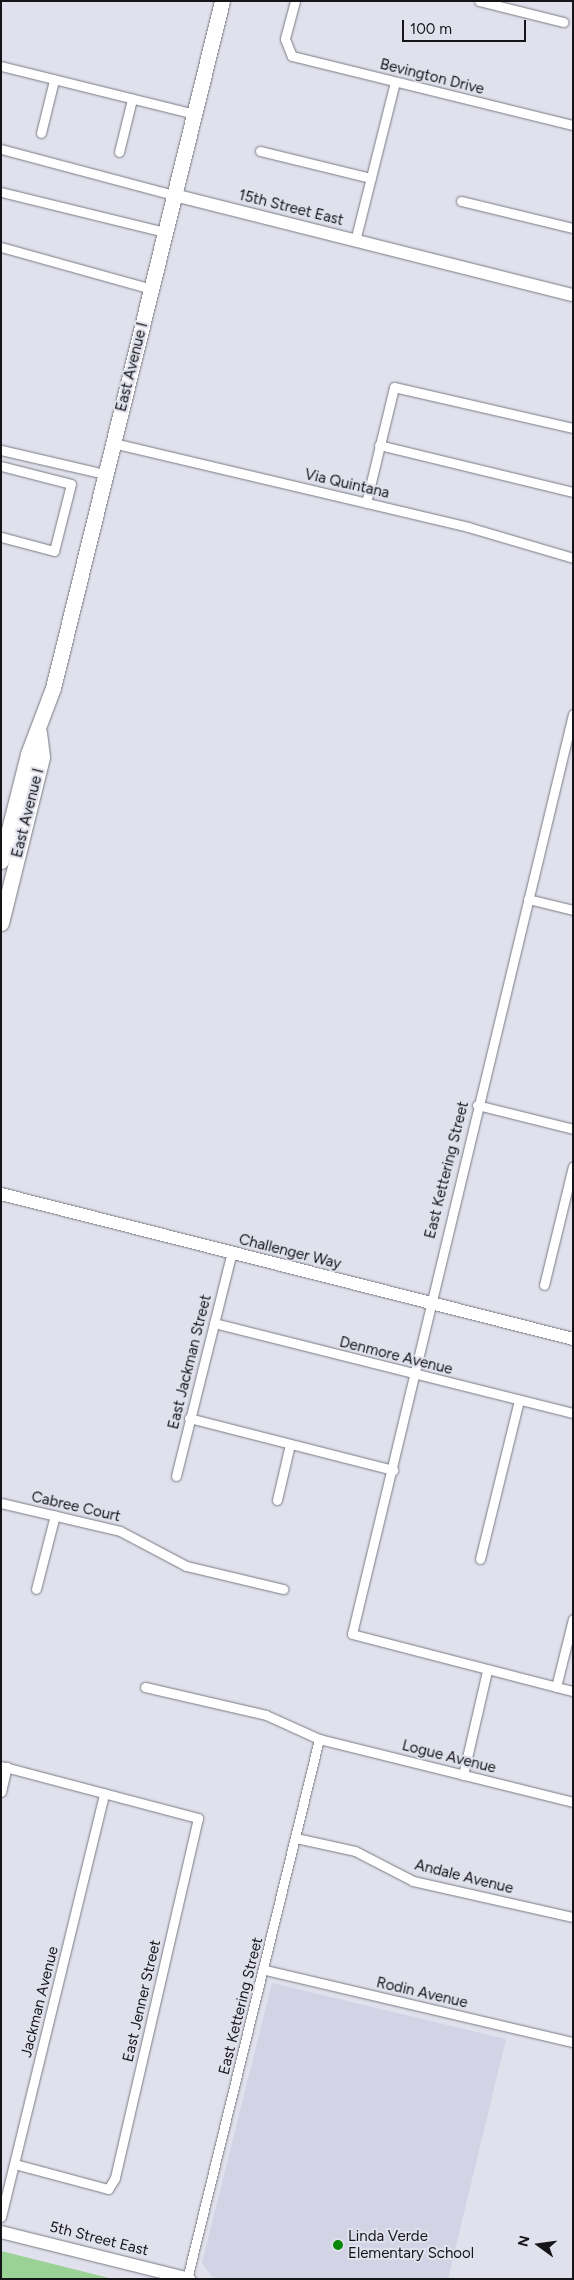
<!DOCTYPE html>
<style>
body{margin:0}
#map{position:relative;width:574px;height:2280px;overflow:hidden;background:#e0e1ec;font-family:Figtree,sans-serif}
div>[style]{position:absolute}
.built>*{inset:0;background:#d2d4e6}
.green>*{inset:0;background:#9ad295}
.roads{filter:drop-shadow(0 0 1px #797a84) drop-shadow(0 0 1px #797a84)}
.street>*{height:9px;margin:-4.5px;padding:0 4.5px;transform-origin:4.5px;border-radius:4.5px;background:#fff}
.secondary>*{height:12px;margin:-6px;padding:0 6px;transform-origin:6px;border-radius:6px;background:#fff}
.primary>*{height:15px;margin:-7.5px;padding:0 7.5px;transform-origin:7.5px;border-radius:7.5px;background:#fff}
.dots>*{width:14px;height:14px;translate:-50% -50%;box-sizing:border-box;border:2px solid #e0e1ec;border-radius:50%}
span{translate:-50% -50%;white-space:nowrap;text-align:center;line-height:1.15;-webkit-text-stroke:4px #e0e1ec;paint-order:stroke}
.street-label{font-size:15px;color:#151519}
.poi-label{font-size:15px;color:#151519}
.left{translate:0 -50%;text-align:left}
.frame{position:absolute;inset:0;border:2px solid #151519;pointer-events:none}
.north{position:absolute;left:514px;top:2220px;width:50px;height:50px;-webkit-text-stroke:4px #e0e1ec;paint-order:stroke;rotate:284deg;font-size:14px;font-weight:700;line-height:20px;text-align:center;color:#151519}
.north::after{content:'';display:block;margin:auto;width:18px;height:22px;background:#151519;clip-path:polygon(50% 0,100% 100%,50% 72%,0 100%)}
.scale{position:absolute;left:402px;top:20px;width:124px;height:22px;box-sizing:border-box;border:2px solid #151519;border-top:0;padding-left:6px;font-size:15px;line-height:18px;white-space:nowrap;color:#151519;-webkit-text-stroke:4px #e0e1ec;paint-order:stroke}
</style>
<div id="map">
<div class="built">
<div style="clip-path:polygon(272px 1983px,506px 2039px,448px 2279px,221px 2279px,212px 2277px,202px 2263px)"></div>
</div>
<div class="green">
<div style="clip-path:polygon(1px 2251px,113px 2279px,1px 2279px)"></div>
</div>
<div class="roads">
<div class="street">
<div style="left:295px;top:1px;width:39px;rotate:105deg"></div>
<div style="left:285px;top:39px;width:18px;rotate:68deg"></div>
<div style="left:292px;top:56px;width:289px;rotate:13.8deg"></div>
<div style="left:479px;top:1px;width:87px;rotate:14deg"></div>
<div style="left:1px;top:66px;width:200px;rotate:13.9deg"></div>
<div style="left:41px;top:133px;width:55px;rotate:-76.2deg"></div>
<div style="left:1px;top:149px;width:179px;rotate:14.9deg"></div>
<div style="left:260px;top:151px;width:114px;rotate:13.7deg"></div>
<div style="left:119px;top:152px;width:55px;rotate:-76.2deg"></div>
<div style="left:1px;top:192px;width:169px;rotate:13.7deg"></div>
<div style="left:461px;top:201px;width:115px;rotate:13.6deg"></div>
<div style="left:355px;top:241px;width:164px;rotate:-75.9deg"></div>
<div style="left:1px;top:247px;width:156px;rotate:15.6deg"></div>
<div style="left:113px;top:443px;width:365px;rotate:13.3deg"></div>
<div style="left:468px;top:527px;width:109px;rotate:16.4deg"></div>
<div style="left:379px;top:445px;width:200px;rotate:13.6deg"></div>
<div style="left:1px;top:450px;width:107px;rotate:13deg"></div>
<div style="left:1px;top:466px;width:72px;rotate:14.4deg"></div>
<div style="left:71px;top:484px;width:69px;rotate:104.2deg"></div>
<div style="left:54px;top:551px;width:55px;rotate:-165.2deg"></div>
<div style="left:366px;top:503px;width:119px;rotate:-76.4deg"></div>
<div style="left:394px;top:387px;width:184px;rotate:12.9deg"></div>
<div style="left:573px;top:714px;width:946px;rotate:103.51deg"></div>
<div style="left:352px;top:1634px;width:228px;rotate:14.5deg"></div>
<div style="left:528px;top:899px;width:46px;rotate:13.7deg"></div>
<div style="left:477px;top:1105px;width:99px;rotate:14deg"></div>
<div style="left:544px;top:1285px;width:122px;rotate:-76.3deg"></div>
<div style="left:214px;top:1323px;width:370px;rotate:14.1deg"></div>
<div style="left:189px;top:1418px;width:211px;rotate:14.3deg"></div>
<div style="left:176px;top:1476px;width:228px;rotate:-76deg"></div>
<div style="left:277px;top:1500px;width:57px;rotate:-76.9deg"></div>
<div style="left:1px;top:1503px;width:122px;rotate:13.2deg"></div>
<div style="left:120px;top:1531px;width:75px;rotate:27.9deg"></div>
<div style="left:186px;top:1566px;width:100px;rotate:13.3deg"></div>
<div style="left:480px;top:1559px;width:164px;rotate:-76.2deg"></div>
<div style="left:36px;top:1589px;width:76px;rotate:-75.6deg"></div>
<div style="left:145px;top:1687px;width:124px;rotate:13deg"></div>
<div style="left:266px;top:1715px;width:58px;rotate:24.4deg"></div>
<div style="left:319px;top:1739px;width:262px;rotate:13.9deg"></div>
<div style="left:556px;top:1687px;width:70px;rotate:-76deg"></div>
<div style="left:1px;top:1766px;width:204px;rotate:14.8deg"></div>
<div style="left:198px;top:1818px;width:369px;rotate:103deg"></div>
<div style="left:115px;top:2178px;width:13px;rotate:122deg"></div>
<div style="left:108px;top:2189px;width:96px;rotate:-165deg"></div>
<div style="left:463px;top:1775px;width:107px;rotate:-77deg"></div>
<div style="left:1px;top:1792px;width:26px;rotate:-77deg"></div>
<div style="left:296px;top:1838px;width:60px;rotate:12.4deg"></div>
<div style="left:355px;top:1851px;width:65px;rotate:27.3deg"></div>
<div style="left:413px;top:1881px;width:164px;rotate:12.7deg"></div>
<div style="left:265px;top:1970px;width:316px;rotate:13.2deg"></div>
<div style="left:1px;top:2217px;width:436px;rotate:-76.3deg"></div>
<div style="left:187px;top:2279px;width:556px;rotate:-76.26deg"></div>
</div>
<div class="secondary">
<div style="left:174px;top:195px;width:411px;rotate:14.1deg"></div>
<div style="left:1px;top:1194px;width:590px;rotate:14.22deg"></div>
<div style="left:1px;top:2232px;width:194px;rotate:14deg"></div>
</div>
<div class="primary">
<div style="left:1px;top:861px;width:110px;rotate:-75.8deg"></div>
<div style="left:28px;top:754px;width:71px;rotate:-69.3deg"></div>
<div style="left:53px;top:688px;width:707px;rotate:-76.18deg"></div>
<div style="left:1px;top:923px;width:171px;rotate:-76.1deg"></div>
<div style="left:42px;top:757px;width:25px;rotate:-97deg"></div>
</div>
</div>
<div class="dots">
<div style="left:338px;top:2245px;background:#0b8708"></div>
</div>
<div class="street-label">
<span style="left:432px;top:77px;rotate:14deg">Bevington Drive</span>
<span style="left:291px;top:208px;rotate:14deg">15th Street East</span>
<span style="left:132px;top:367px;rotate:-76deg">East Avenue I</span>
<span style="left:347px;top:484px;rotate:13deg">Via Quintana</span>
<span style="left:28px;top:813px;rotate:-76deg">East Avenue I</span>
<span style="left:447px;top:1170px;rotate:-76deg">East Kettering Street</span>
<span style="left:290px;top:1252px;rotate:14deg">Challenger Way</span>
<span style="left:396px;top:1356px;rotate:14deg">Denmore Avenue</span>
<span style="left:190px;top:1362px;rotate:-76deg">East Jackman Street</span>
<span style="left:76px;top:1507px;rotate:13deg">Cabree Court</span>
<span style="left:449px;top:1757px;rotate:14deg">Logue Avenue</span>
<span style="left:464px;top:1877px;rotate:14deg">Andale Avenue</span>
<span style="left:422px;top:1993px;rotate:13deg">Rodin Avenue</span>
<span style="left:142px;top:2001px;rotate:-77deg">East Jenner Street</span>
<span style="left:40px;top:2002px;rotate:-76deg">Jackman Avenue</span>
<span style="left:241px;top:2006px;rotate:-76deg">East Kettering Street</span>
<span style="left:99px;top:2239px;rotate:14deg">5th Street East</span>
</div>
<div class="poi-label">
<span class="left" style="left:348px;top:2245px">Linda Verde<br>Elementary School</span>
</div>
<div class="frame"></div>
<div class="north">N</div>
<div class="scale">100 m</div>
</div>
